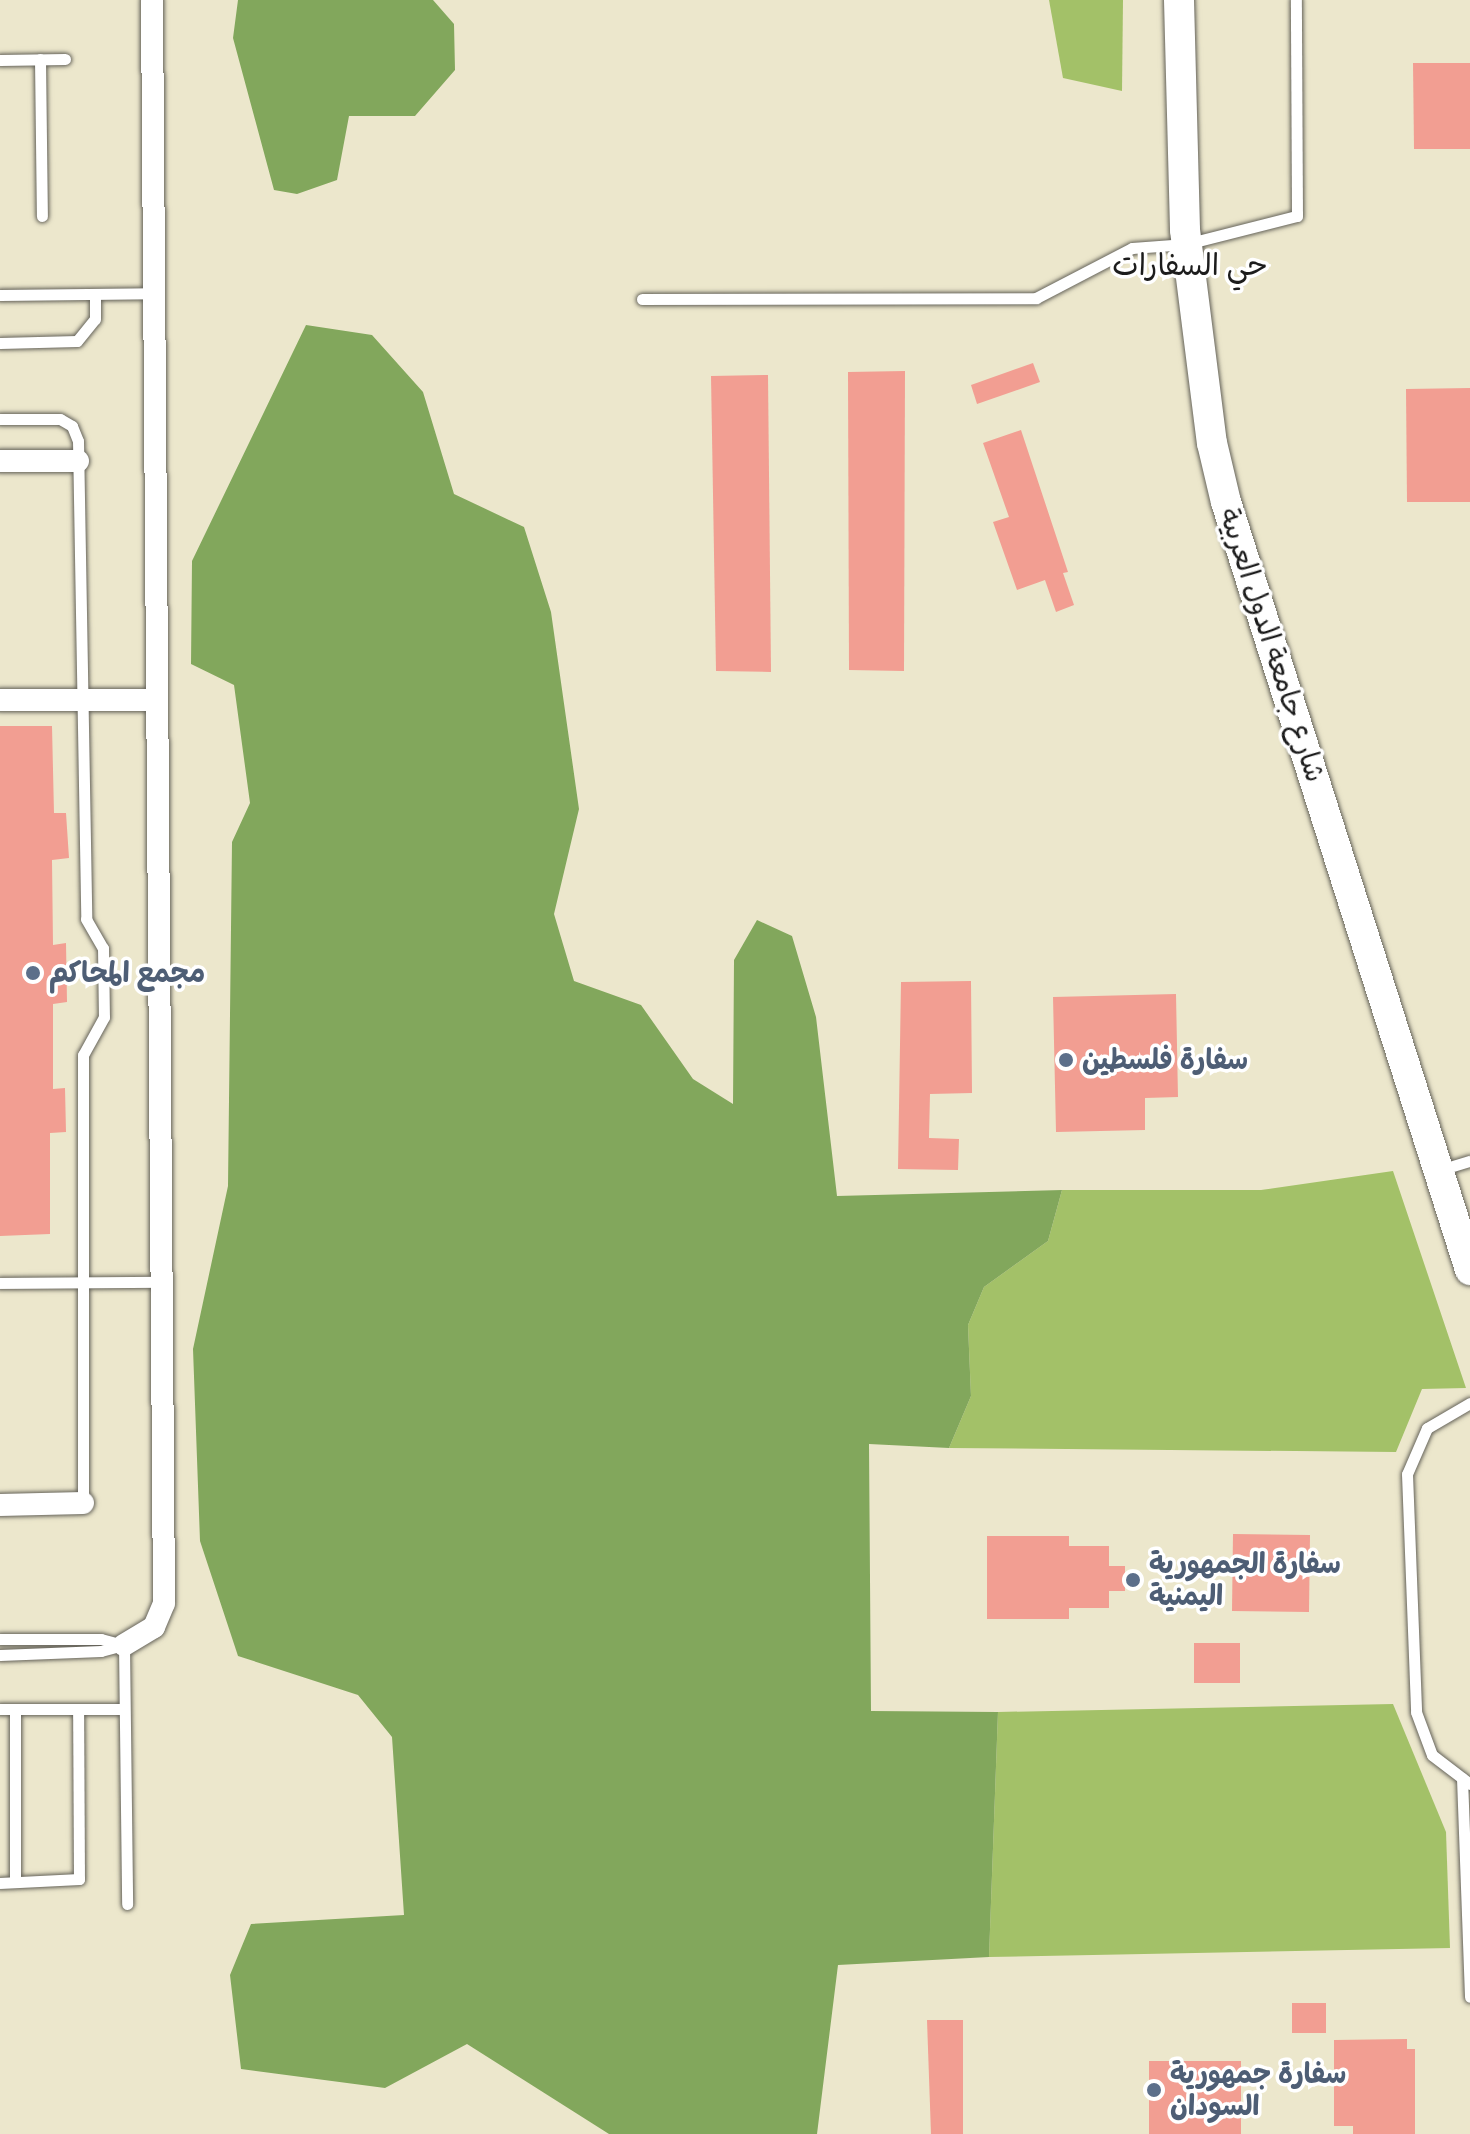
<!DOCTYPE html>
<meta charset="utf-8">
<style>
body{margin:0}
#map{position:relative;width:1470px;height:2134px;overflow:hidden;background:#ece7cc;font-family:Caveat,"Playpen Sans Arabic",sans-serif}
div>[style]{position:absolute}
.green>*{inset:0;background:#a3c168}
.forest>*{inset:0;background:#82a75c}
.building>*{inset:0;background:#f29e92}
.roads{filter:drop-shadow(0 0 2px #65635a) drop-shadow(0 0 2px #65635a)}
.lane>*{height:11px;margin:-5.5px;padding:0 5.5px;transform-origin:5.5px;border-radius:5.5px;background:#fff}
.street>*{height:22px;margin:-11px;padding:0 11px;transform-origin:11px;border-radius:11px;background:#fff}
.secondary>*{height:30px;margin:-15px;padding:0 15px;transform-origin:15px;border-radius:15px;background:#fff}
.dots>*{width:22px;height:22px;translate:-50% -50%;box-sizing:border-box;border:4px solid #fff;border-radius:50%}
span{translate:-50% -50%;white-space:nowrap;text-align:center;line-height:1.15;-webkit-text-stroke:7px #fff;paint-order:stroke}
.street-label{font-size:28px;color:#1c1c1c}
.service-label{font-size:28px;color:#4e5e75;font-weight:700}
.left{translate:0 -50%;text-align:left}
.neighbourhood-label{font-size:30px;color:#1c1c1c}
</style>
<div id="map">
<div class="green">
<div style="clip-path:polygon(1049px 0,1123px 0,1122px 91px,1063px 78px)"></div>
<div style="clip-path:polygon(1393px 1171px,1466px 1388px,1422px 1389px,1396px 1452px,949px 1448px,971px 1396px,968px 1325px,984px 1287px,1048px 1241px,1062px 1190px,1261px 1190px)"></div>
<div style="clip-path:polygon(1393px 1704px,1446px 1832px,1450px 1948px,989px 1957px,998px 1712px)"></div>
</div>
<div class="forest">
<div style="clip-path:polygon(238px 0,433px 0,454px 24px,455px 70px,415px 116px,349px 116px,337px 180px,297px 194px,274px 190px,233px 38px)"></div>
<div style="clip-path:polygon(306px 325px,372px 335px,423px 392px,454px 494px,524px 527px,551px 612px,579px 809px,554px 914px,574px 981px,641px 1005px,693px 1079px,733px 1104px,734px 960px,757px 920px,792px 936px,816px 1017px,837px 1196px,1062px 1190px,1048px 1241px,984px 1287px,968px 1325px,971px 1396px,949px 1448px,869px 1444px,871px 1711px,998px 1712px,989px 1957px,838px 1965px,817px 2134px,609px 2134px,467px 2044px,385px 2088px,241px 2069px,230px 1975px,251px 1924px,404px 1915px,392px 1737px,358px 1695px,238px 1656px,200px 1541px,193px 1349px,228px 1186px,232px 842px,250px 803px,234px 685px,191px 664px,192px 561px)"></div>
</div>
<div class="building">
<div style="clip-path:polygon(1413px 63px,1470px 63px,1470px 149px,1414px 149px)"></div>
<div style="clip-path:polygon(1033px 363px,1040px 382px,977px 404px,971px 385px)"></div>
<div style="clip-path:polygon(905px 371px,904px 671px,849px 670px,848px 372px)"></div>
<div style="clip-path:polygon(768px 375px,771px 672px,716px 671px,711px 376px)"></div>
<div style="clip-path:polygon(1470px 388px,1470px 502px,1407px 502px,1406px 389px)"></div>
<div style="clip-path:polygon(1021px 430px,1068px 572px,1063px 573px,1074px 605px,1056px 612px,1045px 580px,1017px 590px,993px 522px,1009px 517px,983px 443px)"></div>
<div style="clip-path:polygon(0 726px,52px 726px,54px 813px,66px 813px,69px 858px,52px 860px,53px 945px,66px 943px,67px 1002px,53px 1004px,53px 1089px,65px 1088px,66px 1132px,50px 1133px,50px 1234px,0 1236px)"></div>
<div style="clip-path:polygon(971px 981px,972px 1093px,930px 1094px,929px 1138px,959px 1139px,958px 1170px,898px 1169px,901px 982px)"></div>
<div style="clip-path:polygon(1176px 994px,1178px 1097px,1145px 1098px,1145px 1130px,1056px 1132px,1053px 997px)"></div>
<div style="clip-path:polygon(1233px 1534px,1310px 1535px,1309px 1612px,1232px 1611px)"></div>
<div style="clip-path:polygon(987px 1536px,1069px 1536px,1069px 1546px,1109px 1546px,1109px 1566px,1125px 1566px,1125px 1591px,1109px 1591px,1109px 1608px,1069px 1608px,1069px 1619px,987px 1619px)"></div>
<div style="clip-path:polygon(1194px 1643px,1240px 1643px,1240px 1683px,1194px 1683px)"></div>
<div style="clip-path:polygon(1292px 2003px,1326px 2003px,1326px 2033px,1292px 2033px)"></div>
<div style="clip-path:polygon(927px 2020px,963px 2020px,963px 2134px,931px 2134px)"></div>
<div style="clip-path:polygon(1407px 2039px,1407px 2049px,1415px 2049px,1415px 2134px,1353px 2134px,1353px 2126px,1334px 2126px,1334px 2040px)"></div>
<div style="clip-path:polygon(1149px 2061px,1241px 2061px,1241px 2134px,1149px 2134px)"></div>
</div>
<div class="roads">
<div class="lane">
<div style="left:40px;top:59px;width:157px;rotate:89.3deg"></div>
<div style="left:0;top:60px;width:65px;rotate:-0.9deg"></div>
<div style="left:0;top:295px;width:153px;rotate:-0.7deg"></div>
<div style="left:642px;top:299px;width:394px;rotate:-0.1deg"></div>
<div style="left:1036px;top:298px;width:108px;rotate:-27.5deg"></div>
<div style="left:1132px;top:248px;width:54px;rotate:-4.2deg"></div>
<div style="left:1186px;top:244px;width:114px;rotate:-14.2deg"></div>
<div style="left:1297px;top:216px;width:216px;rotate:-90.3deg"></div>
<div style="left:0;top:343px;width:77px;rotate:-1.5deg"></div>
<div style="left:77px;top:341px;width:28px;rotate:-51deg"></div>
<div style="left:95px;top:319px;width:25px;rotate:-90deg"></div>
<div style="left:0;top:419px;width:60px"></div>
<div style="left:60px;top:419px;width:14px;rotate:30deg"></div>
<div style="left:72px;top:426px;width:16px;rotate:68deg"></div>
<div style="left:78px;top:441px;width:478px;rotate:89deg"></div>
<div style="left:86px;top:919px;width:34px;rotate:60deg"></div>
<div style="left:103px;top:948px;width:69px;rotate:89.2deg"></div>
<div style="left:104px;top:1017px;width:43px;rotate:118.9deg"></div>
<div style="left:83px;top:1055px;width:448px;rotate:90deg"></div>
<div style="left:1440px;top:1170px;width:31px;rotate:-17deg"></div>
<div style="left:0;top:1283px;width:159px;rotate:-0.4deg"></div>
<div style="left:1470px;top:1403px;width:50px;rotate:149.8deg"></div>
<div style="left:1427px;top:1428px;width:50px;rotate:113.5deg"></div>
<div style="left:1407px;top:1474px;width:238px;rotate:87.8deg"></div>
<div style="left:1416px;top:1712px;width:46px;rotate:69.6deg"></div>
<div style="left:1432px;top:1755px;width:48px;rotate:37.3deg"></div>
<div style="left:0;top:1639px;width:101px"></div>
<div style="left:101px;top:1639px;width:24px;rotate:15deg"></div>
<div style="left:124px;top:1645px;width:259px;rotate:89.3deg"></div>
<div style="left:0;top:1655px;width:101px;rotate:-2.3deg"></div>
<div style="left:101px;top:1651px;width:24px;rotate:-15deg"></div>
<div style="left:0;top:1709px;width:123px"></div>
<div style="left:15px;top:1709px;width:173px;rotate:90deg"></div>
<div style="left:1462px;top:1778px;width:219px;rotate:87.9deg"></div>
<div style="left:0;top:1883px;width:79px;rotate:-2.9deg"></div>
<div style="left:79px;top:1879px;width:170px;rotate:-90.3deg"></div>
</div>
<div class="street">
<div style="left:0;top:461px;width:78px"></div>
<div style="left:0;top:700px;width:155px"></div>
<div style="left:0;top:1505px;width:83px;rotate:-1.4deg"></div>
<div style="left:124px;top:1645px;width:35px;rotate:-31deg"></div>
<div style="left:154px;top:1627px;width:26px;rotate:-67deg"></div>
<div style="left:164px;top:1603px;width:1603px;rotate:-90.43deg"></div>
</div>
<div class="secondary">
<div style="left:1179px;top:0;width:230px;rotate:88.5deg"></div>
<div style="left:1185px;top:230px;width:215px;rotate:82.8deg"></div>
<div style="left:1212px;top:443px;width:61px;rotate:76.7deg"></div>
<div style="left:1226px;top:502px;width:806px;rotate:72.37deg"></div>
</div>
</div>
<div class="dots">
<div style="left:33px;top:973px;background:#5c6f8a"></div>
<div style="left:1066px;top:1060px;background:#5c6f8a"></div>
<div style="left:1133px;top:1580px;background:#5c6f8a"></div>
<div style="left:1154px;top:2090px;background:#5c6f8a"></div>
</div>
<div class="street-label">
<span style="left:1272px;top:645px;rotate:72deg">شارع جامعة الدول العربية</span>
</div>
<div class="service-label">
<span class="left" style="left:49px;top:973px">مجمع المحاكم</span>
<span class="left" style="left:1082px;top:1060px">سفارة فلسطين</span>
<span class="left" style="left:1149px;top:1580px">سفارة الجمهورية<br>اليمنية</span>
<span class="left" style="left:1170px;top:2090px">سفارة جمهورية<br>السودان</span>
</div>
<div class="neighbourhood-label">
<span style="left:1190px;top:265px">حي السفارات</span>
</div>
</div>
